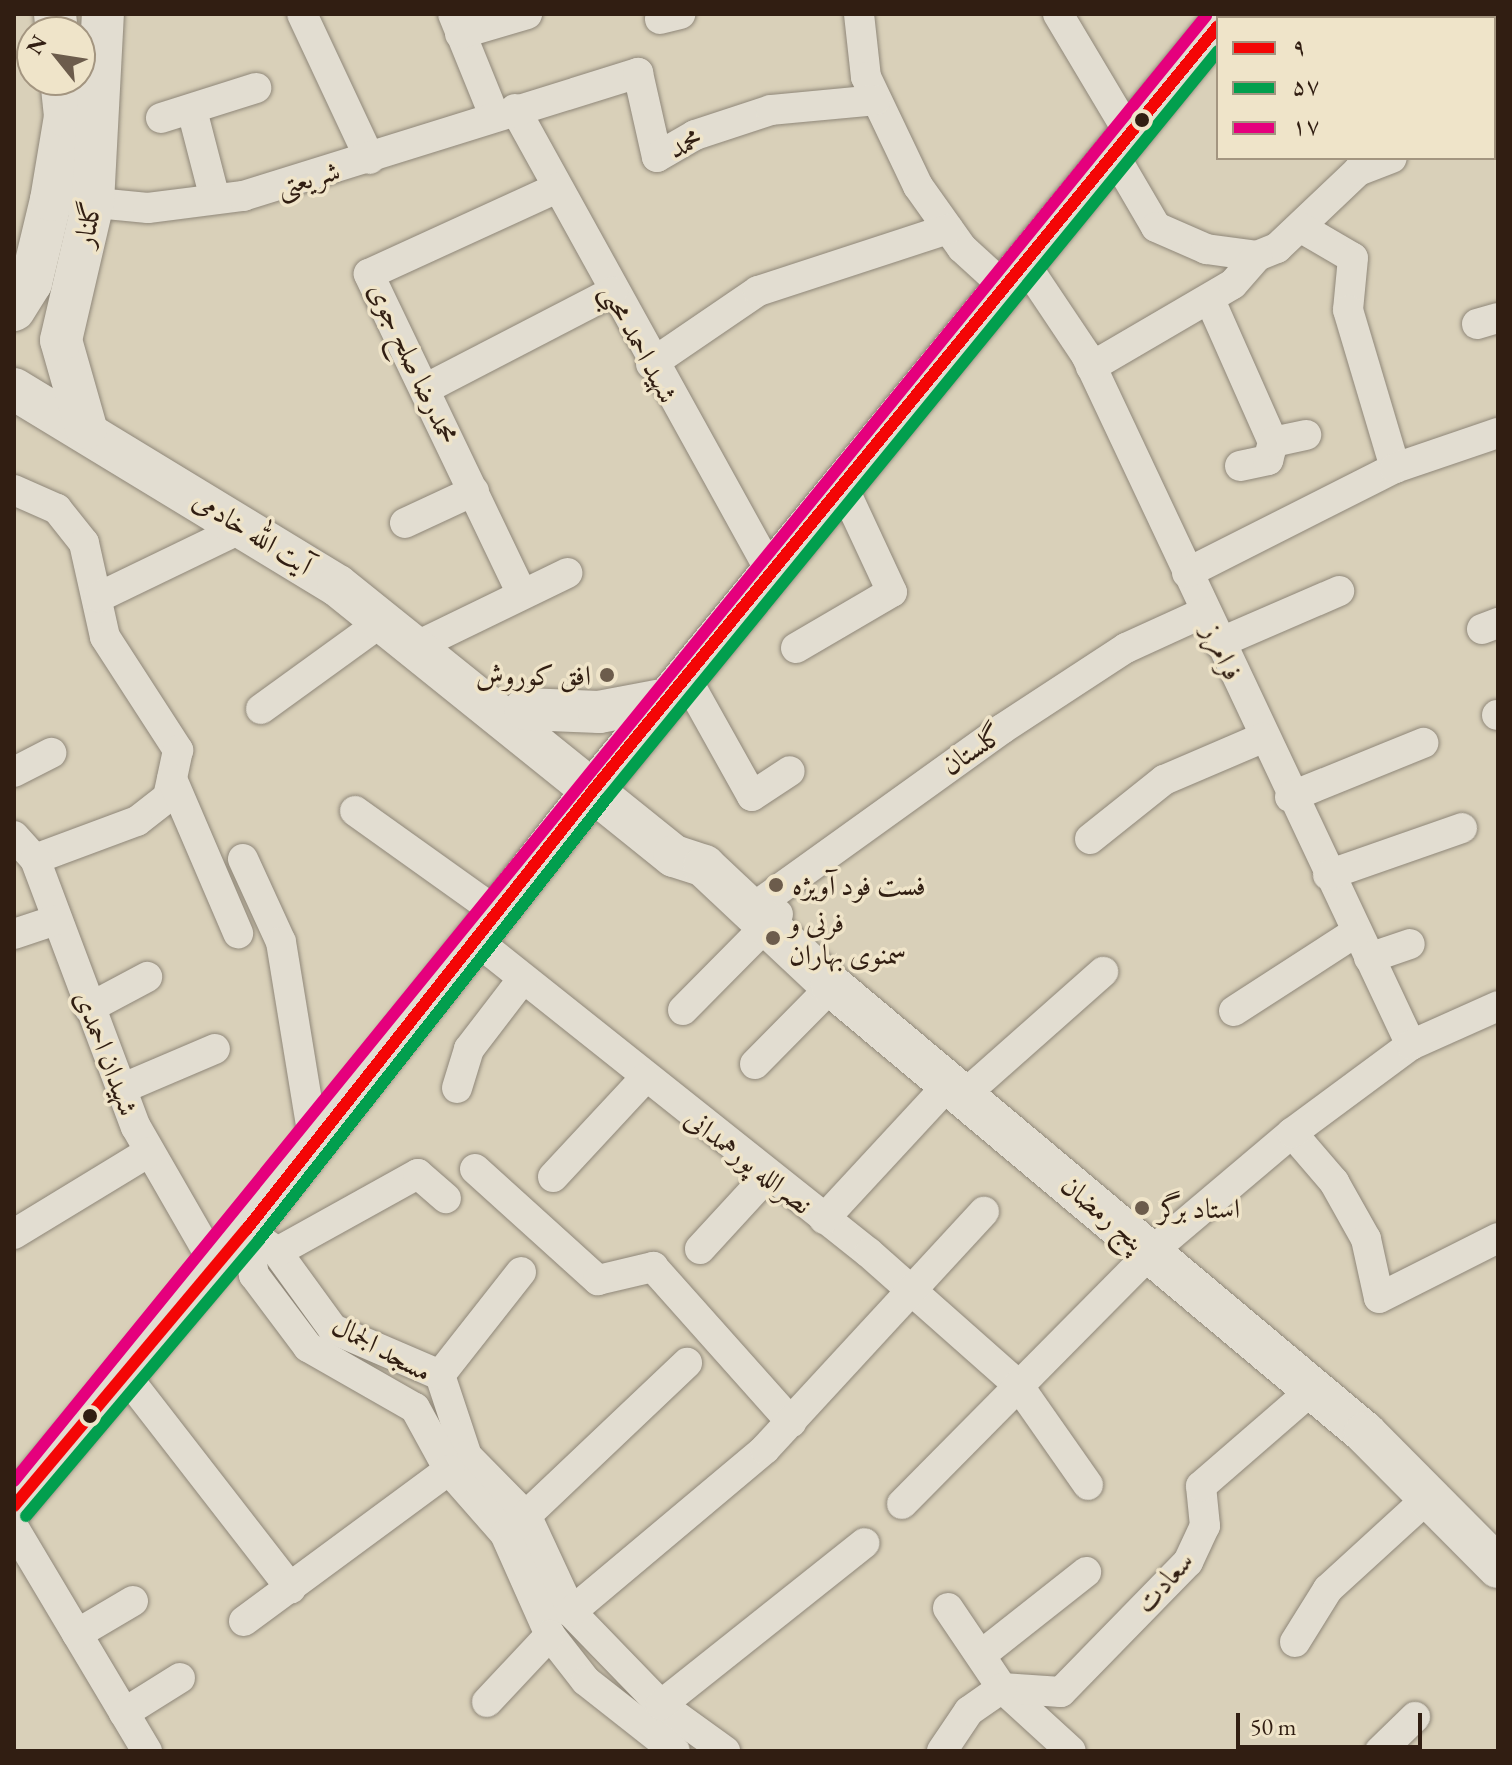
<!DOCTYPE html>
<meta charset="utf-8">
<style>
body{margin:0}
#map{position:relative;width:1512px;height:1765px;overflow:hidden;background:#d9d0b9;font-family:"EB Garamond",Amiri,serif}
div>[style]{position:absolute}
.roads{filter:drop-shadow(0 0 2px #8f8779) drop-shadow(0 0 2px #8f8779)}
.street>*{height:30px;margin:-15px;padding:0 15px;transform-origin:15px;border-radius:15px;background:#e2ddd1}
.secondary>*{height:42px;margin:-21px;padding:0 21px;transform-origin:21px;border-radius:21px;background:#e2ddd1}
.bus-1>*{height:12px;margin:-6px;padding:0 6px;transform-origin:6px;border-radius:6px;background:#f40606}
.bus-2>*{height:12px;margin:-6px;padding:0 6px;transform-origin:6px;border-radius:6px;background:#029f4e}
.bus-3>*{height:12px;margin:-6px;padding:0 6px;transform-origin:6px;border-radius:6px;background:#e5007d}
.dots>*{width:22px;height:22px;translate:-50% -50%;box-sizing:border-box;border:4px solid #efe4c9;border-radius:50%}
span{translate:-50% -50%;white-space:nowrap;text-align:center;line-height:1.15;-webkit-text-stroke:7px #efe4c9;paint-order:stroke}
.street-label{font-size:28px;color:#311e12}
.poi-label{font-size:28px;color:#311e12}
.right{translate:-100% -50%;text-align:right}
.left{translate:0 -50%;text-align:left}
.frame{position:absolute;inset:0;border:16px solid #311e12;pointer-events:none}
.legend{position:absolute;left:1216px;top:16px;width:280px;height:144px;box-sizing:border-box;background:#efe4c9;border:2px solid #a39580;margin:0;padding:10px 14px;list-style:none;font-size:24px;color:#311e12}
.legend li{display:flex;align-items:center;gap:16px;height:40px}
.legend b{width:40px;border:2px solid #a39580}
.north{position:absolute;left:16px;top:16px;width:80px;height:80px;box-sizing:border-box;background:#efe4c9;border:2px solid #a39580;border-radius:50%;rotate:300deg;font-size:22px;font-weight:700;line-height:32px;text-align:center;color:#311e12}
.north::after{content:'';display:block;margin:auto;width:28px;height:36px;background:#6c5c4c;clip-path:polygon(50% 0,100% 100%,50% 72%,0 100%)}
.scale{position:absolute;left:1236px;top:1713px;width:186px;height:36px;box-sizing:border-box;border:4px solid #311e12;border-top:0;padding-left:10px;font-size:24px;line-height:28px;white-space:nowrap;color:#311e12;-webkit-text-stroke:6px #efe4c9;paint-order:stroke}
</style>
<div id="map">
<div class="roads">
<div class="street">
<div style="left:302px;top:14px;width:160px;rotate:64.9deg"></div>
<div style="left:453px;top:14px;width:109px;rotate:67.9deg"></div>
<div style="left:859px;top:14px;width:63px;rotate:83.7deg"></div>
<div style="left:866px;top:77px;width:121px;rotate:64.5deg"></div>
<div style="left:918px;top:186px;width:76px;rotate:54.6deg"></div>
<div style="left:962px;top:248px;width:59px;rotate:42.3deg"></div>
<div style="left:1058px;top:14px;width:141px;rotate:59.2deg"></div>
<div style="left:1339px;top:18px;width:4px;rotate:-90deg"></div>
<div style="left:660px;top:19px;width:21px;rotate:-14deg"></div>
<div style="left:460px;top:34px;width:70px;rotate:-16.6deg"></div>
<div style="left:515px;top:109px;width:531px;rotate:61.07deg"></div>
<div style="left:192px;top:110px;width:92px;rotate:75.5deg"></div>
<div style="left:161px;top:118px;width:100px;rotate:-17.5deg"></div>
<div style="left:1494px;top:125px;width:4px;rotate:-14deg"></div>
<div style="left:1114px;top:155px;width:83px;rotate:59.7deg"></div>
<div style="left:1156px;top:227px;width:55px;rotate:23.7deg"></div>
<div style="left:1206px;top:249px;width:51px;rotate:7.8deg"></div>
<div style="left:1257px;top:256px;width:22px;rotate:-22deg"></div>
<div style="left:1277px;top:248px;width:112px;rotate:-43.5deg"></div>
<div style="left:1358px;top:171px;width:36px;rotate:-21deg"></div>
<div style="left:76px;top:201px;width:72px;rotate:5.6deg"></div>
<div style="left:148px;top:208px;width:96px;rotate:-7.2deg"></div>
<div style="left:243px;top:196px;width:414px;rotate:-17.3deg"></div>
<div style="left:638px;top:73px;width:86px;rotate:77.3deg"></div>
<div style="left:657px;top:157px;width:44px;rotate:-30.1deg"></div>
<div style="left:695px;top:135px;width:80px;rotate:-18.2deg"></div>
<div style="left:771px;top:110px;width:105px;rotate:-5.4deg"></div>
<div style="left:1300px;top:227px;width:61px;rotate:30.3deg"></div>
<div style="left:1353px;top:258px;width:52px;rotate:95.5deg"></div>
<div style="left:1348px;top:310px;width:165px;rotate:73.4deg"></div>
<div style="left:1025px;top:264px;width:110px;rotate:56.2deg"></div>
<div style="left:1086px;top:355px;width:763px;rotate:64.78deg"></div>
<div style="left:1210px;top:300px;width:155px;rotate:66.1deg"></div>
<div style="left:1477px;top:324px;width:22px;rotate:-16deg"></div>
<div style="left:651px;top:364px;width:130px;rotate:-34.3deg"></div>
<div style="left:758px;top:291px;width:200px;rotate:-18.1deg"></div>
<div style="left:1091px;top:367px;width:164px;rotate:-30.3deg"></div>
<div style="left:1233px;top:284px;width:37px;rotate:-49deg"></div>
<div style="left:425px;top:389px;width:211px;rotate:-27.4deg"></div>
<div style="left:1240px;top:466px;width:29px;rotate:-12deg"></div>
<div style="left:1268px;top:460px;width:19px;rotate:-74deg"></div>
<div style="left:1273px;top:442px;width:34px;rotate:-12deg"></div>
<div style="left:14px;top:490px;width:47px;rotate:23.8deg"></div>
<div style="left:57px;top:509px;width:43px;rotate:51.5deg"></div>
<div style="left:84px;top:543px;width:96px;rotate:77.4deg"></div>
<div style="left:105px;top:637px;width:135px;rotate:57.1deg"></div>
<div style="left:178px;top:750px;width:48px;rotate:102deg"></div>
<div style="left:168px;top:797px;width:39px;rotate:142deg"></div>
<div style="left:137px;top:821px;width:109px;rotate:159.6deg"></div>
<div style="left:405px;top:523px;width:76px;rotate:-24.9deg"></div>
<div style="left:1187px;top:573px;width:233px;rotate:-26.8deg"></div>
<div style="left:1395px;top:468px;width:109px;rotate:-18.8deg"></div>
<div style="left:522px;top:594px;width:355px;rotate:-115.6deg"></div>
<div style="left:369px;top:274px;width:207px;rotate:-24.6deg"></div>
<div style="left:99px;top:597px;width:165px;rotate:-25.8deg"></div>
<div style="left:1482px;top:629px;width:17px;rotate:-21deg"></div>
<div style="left:1219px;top:643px;width:131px;rotate:-23.4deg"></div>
<div style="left:419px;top:645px;width:165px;rotate:-25.9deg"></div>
<div style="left:796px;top:648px;width:111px;rotate:-30.3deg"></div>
<div style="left:892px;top:592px;width:114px;rotate:-115deg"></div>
<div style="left:686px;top:678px;width:135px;rotate:60.8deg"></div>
<div style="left:752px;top:796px;width:45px;rotate:-33.3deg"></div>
<div style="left:261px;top:709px;width:152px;rotate:-35.9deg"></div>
<div style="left:1497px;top:715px;width:1px"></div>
<div style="left:14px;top:772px;width:42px;rotate:-27.2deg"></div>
<div style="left:172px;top:779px;width:168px;rotate:66.8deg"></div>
<div style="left:1290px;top:797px;width:144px;rotate:-22.1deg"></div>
<div style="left:355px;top:811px;width:176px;rotate:35.5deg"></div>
<div style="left:14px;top:836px;width:31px;rotate:48deg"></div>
<div style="left:35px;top:859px;width:286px;rotate:69.4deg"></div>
<div style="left:136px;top:1127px;width:160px;rotate:60.1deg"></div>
<div style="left:1090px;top:839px;width:95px;rotate:-38.6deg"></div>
<div style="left:1164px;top:780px;width:107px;rotate:-23.2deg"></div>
<div style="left:243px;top:859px;width:91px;rotate:65.4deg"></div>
<div style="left:281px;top:942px;width:205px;rotate:80.7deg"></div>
<div style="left:1328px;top:875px;width:142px;rotate:-19.3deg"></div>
<div style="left:753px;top:908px;width:307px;rotate:-35.7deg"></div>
<div style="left:1002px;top:729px;width:148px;rotate:-33.2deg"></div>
<div style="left:1126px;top:648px;width:87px;rotate:-24.5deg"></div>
<div style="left:14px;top:934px;width:44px;rotate:-18.4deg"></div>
<div style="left:477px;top:941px;width:501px;rotate:38.52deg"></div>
<div style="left:869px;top:1253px;width:199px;rotate:41.5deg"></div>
<div style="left:1018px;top:1385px;width:122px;rotate:55deg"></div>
<div style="left:1369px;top:958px;width:43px;rotate:-18.9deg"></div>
<div style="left:89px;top:1008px;width:66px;rotate:-28.1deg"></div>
<div style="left:683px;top:1010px;width:135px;rotate:-45.3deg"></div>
<div style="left:1234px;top:1011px;width:145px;rotate:-32.9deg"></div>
<div style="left:755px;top:1064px;width:110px;rotate:-45.4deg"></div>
<div style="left:457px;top:1088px;width:41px;rotate:-72.9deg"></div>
<div style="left:469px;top:1049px;width:87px;rotate:-52.5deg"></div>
<div style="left:121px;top:1089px;width:102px;rotate:-23.1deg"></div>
<div style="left:964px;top:1095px;width:186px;rotate:-41.5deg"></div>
<div style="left:1292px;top:1133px;width:65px;rotate:49.4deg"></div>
<div style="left:1334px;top:1182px;width:65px;rotate:60.7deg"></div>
<div style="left:1366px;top:1239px;width:60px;rotate:77.6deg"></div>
<div style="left:1379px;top:1298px;width:133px;rotate:-26.8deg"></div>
<div style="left:475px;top:1169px;width:166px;rotate:42.1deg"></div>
<div style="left:598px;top:1280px;width:57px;rotate:-13.3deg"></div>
<div style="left:653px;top:1267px;width:208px;rotate:48.3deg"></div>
<div style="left:553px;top:1177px;width:134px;rotate:-47.1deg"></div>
<div style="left:824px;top:1219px;width:184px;rotate:-47.2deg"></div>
<div style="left:246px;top:1230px;width:38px;rotate:35deg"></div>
<div style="left:277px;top:1252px;width:95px;rotate:54deg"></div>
<div style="left:333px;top:1329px;width:116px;rotate:23.3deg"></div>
<div style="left:440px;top:1375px;width:85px;rotate:71.6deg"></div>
<div style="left:467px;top:1456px;width:86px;rotate:45.5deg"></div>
<div style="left:527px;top:1517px;width:105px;rotate:65.1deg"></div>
<div style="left:571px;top:1612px;width:129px;rotate:45.9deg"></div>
<div style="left:661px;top:1705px;width:79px;rotate:35.7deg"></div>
<div style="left:246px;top:1230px;width:46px;rotate:79.9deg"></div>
<div style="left:254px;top:1275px;width:90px;rotate:53.1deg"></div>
<div style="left:308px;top:1347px;width:123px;rotate:29.7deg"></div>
<div style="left:415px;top:1408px;width:71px;rotate:61.3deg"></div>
<div style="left:449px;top:1470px;width:85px;rotate:48.8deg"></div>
<div style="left:505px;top:1534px;width:111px;rotate:66deg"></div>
<div style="left:550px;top:1635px;width:58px;rotate:52deg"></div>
<div style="left:586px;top:1681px;width:113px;rotate:38.2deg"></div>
<div style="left:14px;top:1234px;width:158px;rotate:-31.3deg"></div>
<div style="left:700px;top:1249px;width:100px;rotate:-47.4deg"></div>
<div style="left:277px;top:1252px;width:161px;rotate:-29deg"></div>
<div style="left:418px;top:1174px;width:37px;rotate:41deg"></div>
<div style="left:440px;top:1375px;width:131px;rotate:-51.8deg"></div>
<div style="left:126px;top:1376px;width:269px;rotate:52.2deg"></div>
<div style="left:902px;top:1504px;width:354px;rotate:-45.3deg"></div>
<div style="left:1151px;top:1252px;width:185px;rotate:-40.2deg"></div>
<div style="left:1292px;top:1133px;width:148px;rotate:-36.5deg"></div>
<div style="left:1411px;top:1045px;width:95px;rotate:-24.1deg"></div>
<div style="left:14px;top:1528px;width:260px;rotate:59.2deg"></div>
<div style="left:513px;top:1528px;width:240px;rotate:-43.5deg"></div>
<div style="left:948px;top:1608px;width:97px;rotate:56deg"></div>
<div style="left:1002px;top:1688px;width:93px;rotate:42.4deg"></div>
<div style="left:571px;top:1612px;width:253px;rotate:-40deg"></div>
<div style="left:765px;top:1449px;width:323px;rotate:-47.3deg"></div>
<div style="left:244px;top:1621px;width:255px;rotate:-36.4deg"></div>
<div style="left:77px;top:1634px;width:65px;rotate:-30.5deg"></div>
<div style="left:1295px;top:1642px;width:62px;rotate:-58.1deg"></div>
<div style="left:1328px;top:1589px;width:138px;rotate:-42.4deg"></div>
<div style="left:981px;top:1655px;width:134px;rotate:-38.3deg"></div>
<div style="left:1002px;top:1688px;width:59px;rotate:3.9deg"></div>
<div style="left:1061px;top:1692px;width:182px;rotate:-45.7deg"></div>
<div style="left:1188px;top:1562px;width:40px;rotate:-65deg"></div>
<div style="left:1205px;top:1526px;width:40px;rotate:-95.7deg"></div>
<div style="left:1201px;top:1486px;width:148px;rotate:-40.9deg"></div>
<div style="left:487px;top:1702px;width:92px;rotate:-46.8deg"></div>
<div style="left:661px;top:1705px;width:260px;rotate:-38.5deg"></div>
<div style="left:124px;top:1713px;width:66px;rotate:-32deg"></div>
<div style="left:942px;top:1751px;width:48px;rotate:-56deg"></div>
<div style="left:969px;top:1711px;width:40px;rotate:-34.9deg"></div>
<div style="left:1380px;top:1751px;width:49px;rotate:-44.2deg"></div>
</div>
<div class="secondary">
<div style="left:55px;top:14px;width:18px;rotate:84deg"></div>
<div style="left:14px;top:310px;width:32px;rotate:-58deg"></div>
<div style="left:31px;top:283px;width:85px;rotate:-76.5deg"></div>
<div style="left:51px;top:200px;width:85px;rotate:-80.5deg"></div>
<div style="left:65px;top:116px;width:36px;rotate:-96deg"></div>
<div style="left:14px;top:389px;width:379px;rotate:31.3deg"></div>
<div style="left:338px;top:586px;width:431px;rotate:38.8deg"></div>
<div style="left:674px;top:856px;width:32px;rotate:18deg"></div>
<div style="left:704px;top:866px;width:175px;rotate:43.2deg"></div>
<div style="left:832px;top:986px;width:696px;rotate:39.98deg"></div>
<div style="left:1365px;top:1433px;width:189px;rotate:45.2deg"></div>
<div style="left:86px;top:428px;width:91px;rotate:-105.9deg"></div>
<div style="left:61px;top:340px;width:141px;rotate:-76.9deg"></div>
<div style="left:93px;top:203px;width:189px;rotate:-87deg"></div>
<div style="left:525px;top:709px;width:74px;rotate:2.3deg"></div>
<div style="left:599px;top:712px;width:70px;rotate:-10.7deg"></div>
<div style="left:14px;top:1506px;width:361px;rotate:-50deg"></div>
<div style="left:246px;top:1230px;width:563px;rotate:-51.71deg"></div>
<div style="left:595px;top:788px;width:984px;rotate:-50.73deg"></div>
</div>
</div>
<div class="bus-1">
<div style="left:14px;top:1506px;width:361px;rotate:-50deg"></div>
<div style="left:246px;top:1230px;width:563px;rotate:-51.71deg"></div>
<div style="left:595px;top:788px;width:984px;rotate:-50.73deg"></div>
</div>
<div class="bus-2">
<div style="left:26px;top:1516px;width:361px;rotate:-49.8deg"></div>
<div style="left:259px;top:1240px;width:563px;rotate:-51.79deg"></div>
<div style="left:607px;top:798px;width:965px;rotate:-50.72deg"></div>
</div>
<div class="bus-3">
<div style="left:14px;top:1481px;width:1889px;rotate:-50.87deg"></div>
</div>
<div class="dots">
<div style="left:1142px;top:120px;background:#311e12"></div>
<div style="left:607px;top:675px;background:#6c5c4c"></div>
<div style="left:776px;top:885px;background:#6c5c4c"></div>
<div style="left:773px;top:938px;background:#6c5c4c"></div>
<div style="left:1142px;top:1208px;background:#6c5c4c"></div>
<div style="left:90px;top:1416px;background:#311e12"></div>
</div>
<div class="street-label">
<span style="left:685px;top:143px;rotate:-26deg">محمد</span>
<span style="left:308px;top:178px;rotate:-16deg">شریعتی</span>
<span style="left:87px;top:224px;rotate:-79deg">گلنار</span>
<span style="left:640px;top:343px;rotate:62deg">شهید احمد محبی</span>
<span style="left:414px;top:363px;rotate:65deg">محمدرضا صلح جوی</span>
<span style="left:253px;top:532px;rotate:32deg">آیت الله خادمی</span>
<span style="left:1223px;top:652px;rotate:65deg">فرامرز</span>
<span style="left:972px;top:749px;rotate:-34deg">گلستان</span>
<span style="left:107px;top:1053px;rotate:69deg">شهیدان احمدی</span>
<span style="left:749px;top:1161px;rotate:38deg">نصرالله پورهمدانی</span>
<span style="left:1104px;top:1213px;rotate:40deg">پنج رمضان</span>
<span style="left:382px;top:1348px;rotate:28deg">مسجد الجمال</span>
<span style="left:1164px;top:1582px;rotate:-49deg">سعادت</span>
</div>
<div class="poi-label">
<span class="right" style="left:591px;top:675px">افق کوروش</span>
<span class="left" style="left:792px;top:885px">فست فود آویژه</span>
<span class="left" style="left:789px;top:938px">فرنی و<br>سمنوی بهاران</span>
<span class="left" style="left:1158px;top:1208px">استاد برگر</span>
</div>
<div class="frame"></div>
<ul class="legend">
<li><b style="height:10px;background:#f40606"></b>۹</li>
<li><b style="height:10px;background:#029f4e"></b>۵۷</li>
<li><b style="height:10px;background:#e5007d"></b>۱۷</li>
</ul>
<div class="north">N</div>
<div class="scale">50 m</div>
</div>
